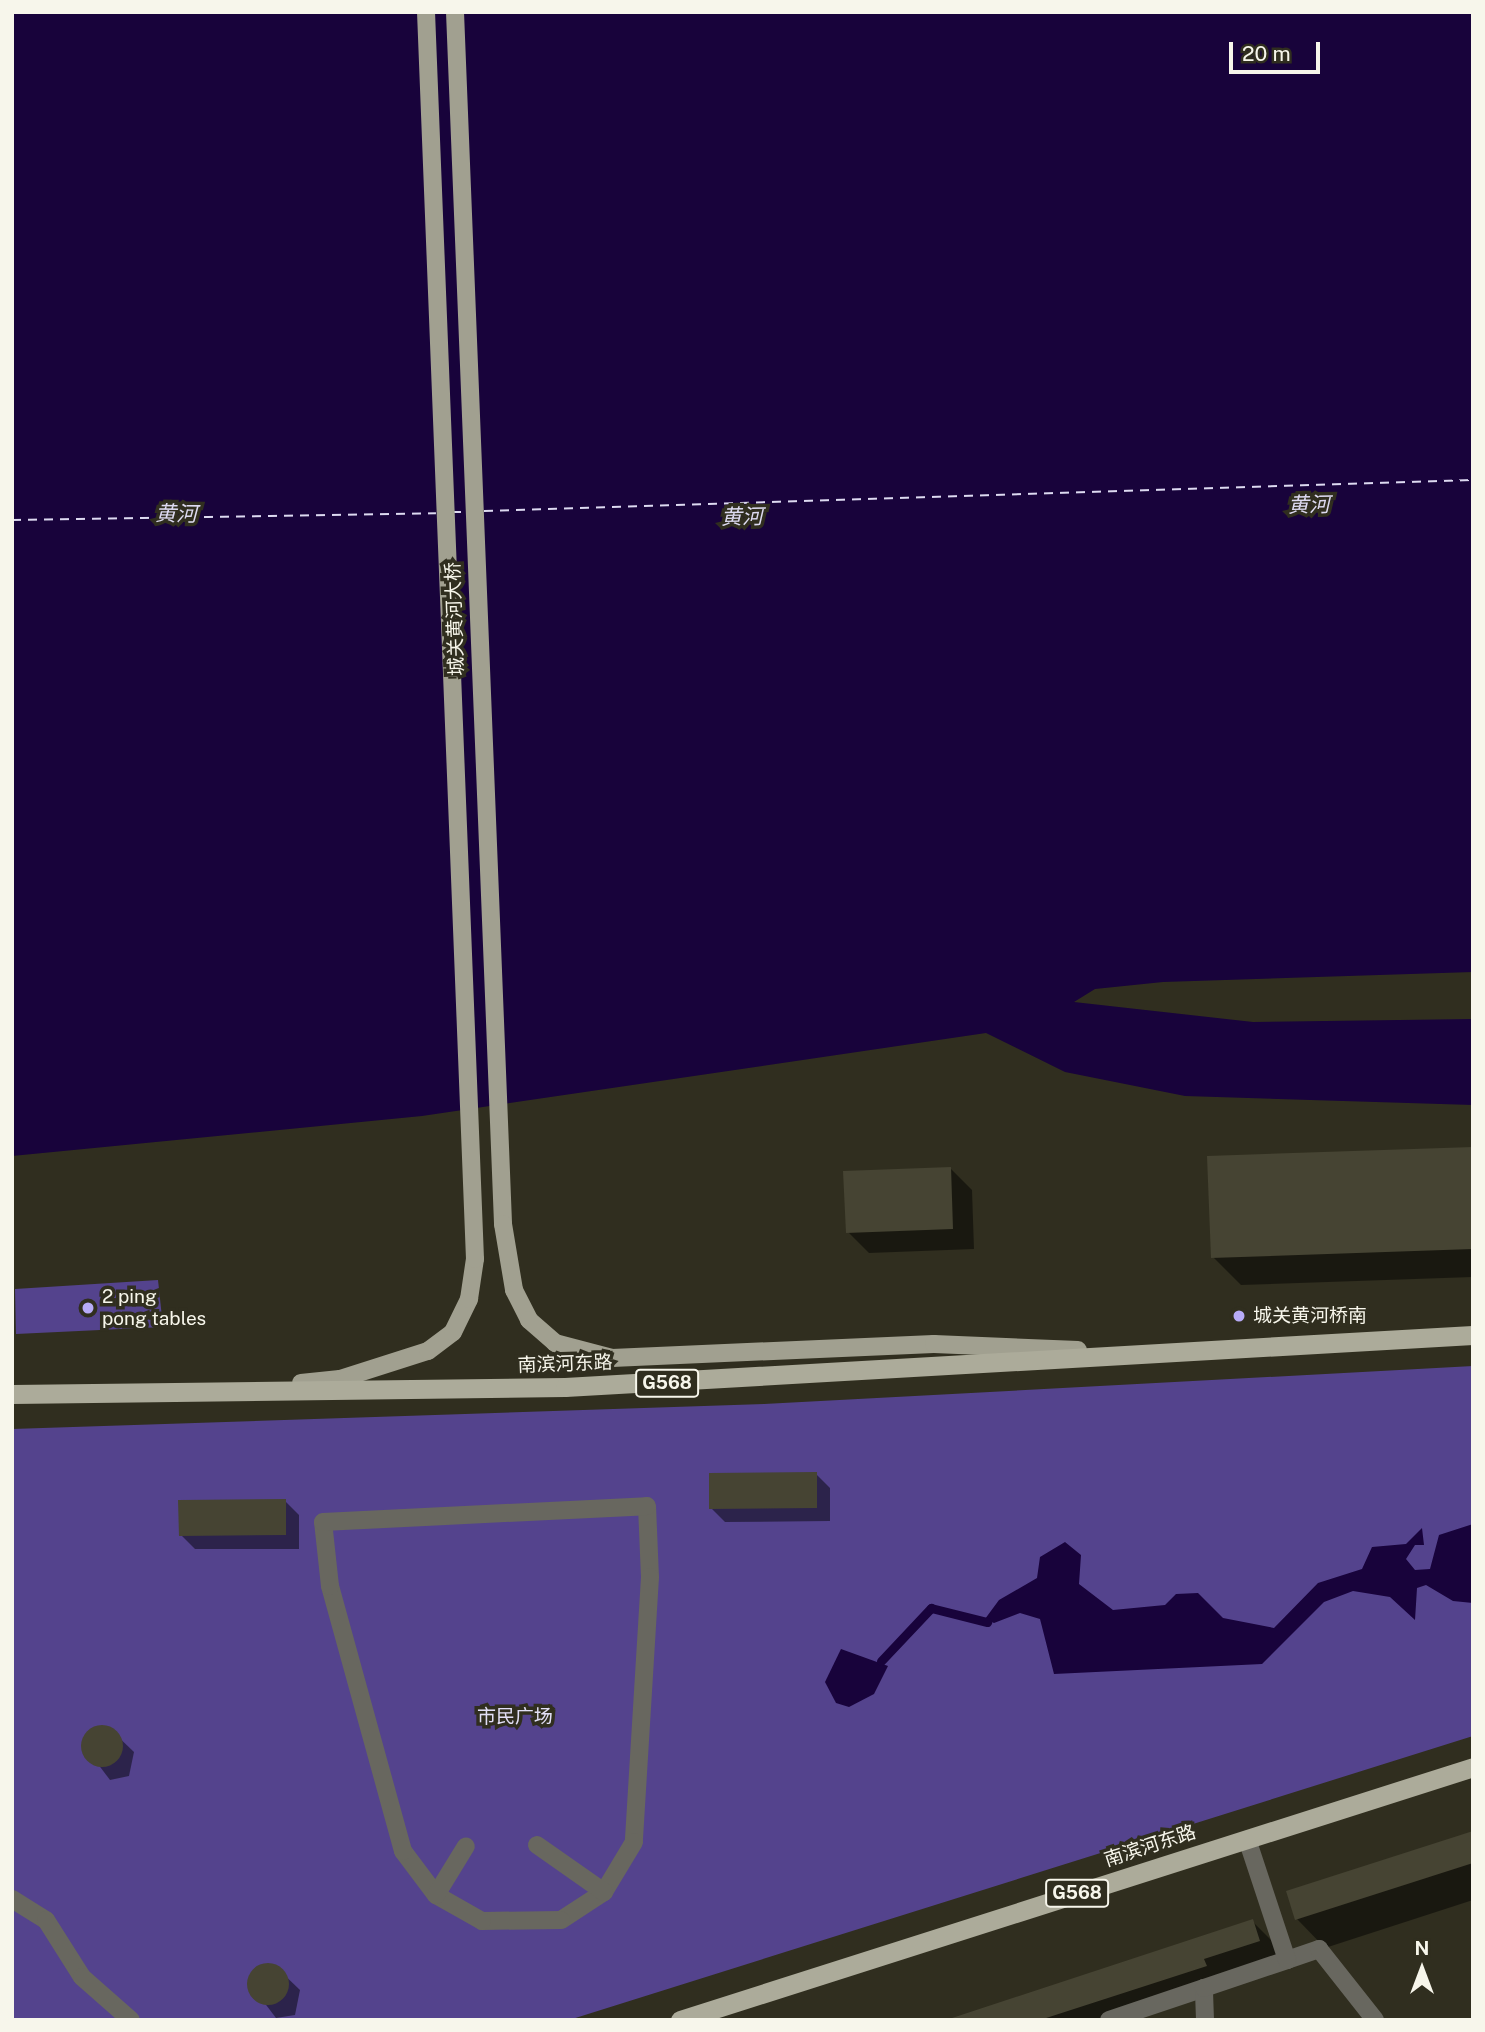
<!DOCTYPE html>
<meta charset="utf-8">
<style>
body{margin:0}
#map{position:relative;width:1485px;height:2032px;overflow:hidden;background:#302e1f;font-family:"Public Sans","Noto Sans SC",sans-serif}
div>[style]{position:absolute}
.green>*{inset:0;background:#54438d}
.water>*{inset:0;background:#18033b}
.shadow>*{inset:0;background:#0007}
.stream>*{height:9px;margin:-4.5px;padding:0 4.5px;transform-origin:4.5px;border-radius:4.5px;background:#18033b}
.ferry>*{height:2px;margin-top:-1px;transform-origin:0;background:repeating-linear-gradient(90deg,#dddaf1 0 9px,transparent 0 16px)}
.building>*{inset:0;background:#464433}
.round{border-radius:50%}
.pedestrian>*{height:18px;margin:-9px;padding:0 9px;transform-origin:9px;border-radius:9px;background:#68675f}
.minor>*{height:18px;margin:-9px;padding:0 9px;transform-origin:9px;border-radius:9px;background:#68675f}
.primary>*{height:18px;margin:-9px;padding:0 9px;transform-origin:9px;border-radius:9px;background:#a1a090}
.trunk>*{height:19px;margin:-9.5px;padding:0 9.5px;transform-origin:9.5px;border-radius:9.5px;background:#acab9a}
.dots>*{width:19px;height:19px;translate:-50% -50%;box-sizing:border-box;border:4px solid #302e1f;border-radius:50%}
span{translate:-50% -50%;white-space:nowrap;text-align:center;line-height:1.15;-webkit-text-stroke:7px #302e1f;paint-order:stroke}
.shield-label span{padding:2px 5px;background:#302e1f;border:2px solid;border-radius:5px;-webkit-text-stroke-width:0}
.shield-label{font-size:18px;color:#f7f6eb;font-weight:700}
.street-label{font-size:19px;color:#f7f6eb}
.poi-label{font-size:19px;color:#f7f6eb}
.left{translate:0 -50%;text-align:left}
.park-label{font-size:19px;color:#e2dff6}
.water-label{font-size:21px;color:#dddaf1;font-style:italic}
.frame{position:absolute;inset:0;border:14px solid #f7f6eb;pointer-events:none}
.north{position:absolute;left:1387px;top:1934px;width:70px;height:70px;-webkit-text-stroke:5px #302e1f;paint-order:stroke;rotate:0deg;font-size:19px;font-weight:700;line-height:28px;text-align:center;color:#f7f6eb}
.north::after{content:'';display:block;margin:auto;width:24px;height:32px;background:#f7f6eb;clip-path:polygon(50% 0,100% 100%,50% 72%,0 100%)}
.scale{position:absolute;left:1229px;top:42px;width:91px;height:32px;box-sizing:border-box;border:4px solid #f7f6eb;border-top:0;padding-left:9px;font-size:21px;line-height:24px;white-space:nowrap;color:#f7f6eb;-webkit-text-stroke:5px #302e1f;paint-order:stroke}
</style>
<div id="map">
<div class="green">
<div style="clip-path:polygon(158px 1280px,163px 1327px,16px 1334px,15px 1289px)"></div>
<div style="clip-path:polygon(1473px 1366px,1473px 1736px,569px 2020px,12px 2020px,12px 1429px,764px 1404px)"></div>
</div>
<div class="water">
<div style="clip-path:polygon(12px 12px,1473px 12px,1473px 972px,1163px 982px,1095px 989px,1074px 1002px,1253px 1022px,1473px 1019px,1473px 1105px,1185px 1096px,1065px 1072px,986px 1033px,422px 1116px,12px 1156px)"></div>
<div style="clip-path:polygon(1473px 1524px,1473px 1603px,1453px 1601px,1426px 1585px,1417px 1588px,1415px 1620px,1390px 1597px,1353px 1591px,1324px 1602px,1262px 1664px,1054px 1674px,1040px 1619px,1020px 1613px,994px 1623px,985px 1619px,999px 1600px,1037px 1578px,1040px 1557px,1065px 1542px,1081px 1555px,1079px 1584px,1113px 1610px,1165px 1605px,1176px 1594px,1198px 1593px,1223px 1618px,1274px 1628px,1318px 1583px,1362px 1569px,1372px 1547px,1406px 1544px,1422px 1528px,1424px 1545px,1415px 1545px,1406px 1559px,1415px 1570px,1430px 1569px,1439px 1535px)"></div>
<div style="clip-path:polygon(841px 1649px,888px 1666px,874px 1694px,849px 1707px,836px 1703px,825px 1682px)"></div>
</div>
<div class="shadow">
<div style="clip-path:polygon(1473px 1149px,1473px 1277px,1241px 1285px,1213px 1257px)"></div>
<div style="clip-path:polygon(951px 1169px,972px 1190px,974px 1249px,869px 1253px,848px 1232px)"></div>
<div style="clip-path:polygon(816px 1474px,830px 1488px,830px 1521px,725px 1522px,711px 1508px)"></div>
<div style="clip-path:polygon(285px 1501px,299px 1515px,299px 1549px,195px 1549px,181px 1535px)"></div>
<div style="clip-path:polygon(109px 1728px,134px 1752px,129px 1776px,110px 1780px,82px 1743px,91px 1729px)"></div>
<div style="clip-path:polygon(1473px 1833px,1473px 1900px,1325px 1948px,1297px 1919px)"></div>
<div style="clip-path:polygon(1252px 1921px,1274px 1943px,1280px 1962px,1126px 2020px,950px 2020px)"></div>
<div style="clip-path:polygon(275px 1966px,300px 1990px,295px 2015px,276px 2018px,248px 1981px,257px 1967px)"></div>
</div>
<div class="stream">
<div style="left:881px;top:1661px;width:73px;rotate:-46.7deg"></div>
<div style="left:931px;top:1608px;width:58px;rotate:14deg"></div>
</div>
<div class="ferry">
<div style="left:484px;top:511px;width:989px;rotate:-1.8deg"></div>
<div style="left:452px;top:512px;width:16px"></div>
<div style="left:12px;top:520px;width:424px;rotate:-0.9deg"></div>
</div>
<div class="building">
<div style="clip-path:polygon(1473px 1147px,1473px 1249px,1211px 1258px,1207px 1156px)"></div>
<div style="clip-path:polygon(951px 1167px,953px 1229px,846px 1233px,843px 1171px)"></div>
<div style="clip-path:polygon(817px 1472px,817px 1508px,709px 1509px,709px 1473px)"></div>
<div style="clip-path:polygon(286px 1499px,286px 1535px,179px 1536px,178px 1500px)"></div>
<div class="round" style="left:81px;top:1725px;width:42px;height:42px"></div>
<div style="clip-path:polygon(1473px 1831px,1473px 1863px,1295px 1920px,1286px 1891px)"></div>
<div style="clip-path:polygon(1253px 1919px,1260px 1941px,1204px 1959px,1207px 1966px,1040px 2020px,946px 2020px)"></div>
<div class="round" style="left:247px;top:1963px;width:42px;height:42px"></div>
</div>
<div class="pedestrian">
<div style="left:647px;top:1506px;width:71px;rotate:87.6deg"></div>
<div style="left:650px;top:1577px;width:265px;rotate:93.5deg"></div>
<div style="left:634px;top:1842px;width:58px;rotate:121deg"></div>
<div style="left:604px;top:1892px;width:51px;rotate:146.9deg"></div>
<div style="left:561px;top:1920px;width:79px;rotate:179.3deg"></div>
<div style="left:482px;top:1921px;width:53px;rotate:-150.5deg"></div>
<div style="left:436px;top:1895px;width:55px;rotate:-126.9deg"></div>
<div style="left:403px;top:1851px;width:275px;rotate:-105.4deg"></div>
<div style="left:330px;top:1586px;width:64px;rotate:-96.2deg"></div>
<div style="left:323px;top:1522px;width:324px;rotate:-2.8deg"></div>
<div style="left:537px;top:1845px;width:82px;rotate:35deg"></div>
<div style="left:436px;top:1895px;width:57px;rotate:-58.5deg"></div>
<div style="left:12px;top:1899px;width:40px;rotate:32deg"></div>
<div style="left:46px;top:1920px;width:67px;rotate:57.7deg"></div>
<div style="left:82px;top:1977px;width:65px;rotate:41.3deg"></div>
</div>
<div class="minor">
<div style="left:1287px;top:1960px;width:34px;rotate:-19deg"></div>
<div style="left:1319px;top:1949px;width:90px;rotate:51.7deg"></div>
<div style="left:1109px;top:2020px;width:100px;rotate:-18.6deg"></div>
<div style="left:1205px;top:2020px;width:32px;rotate:-92deg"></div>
<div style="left:1204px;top:1988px;width:88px;rotate:-18.6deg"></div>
<div style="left:1287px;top:1960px;width:127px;rotate:-108.3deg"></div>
</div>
<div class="primary">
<div style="left:455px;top:12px;width:1213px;rotate:87.73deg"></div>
<div style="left:503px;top:1224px;width:67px;rotate:80.5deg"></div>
<div style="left:514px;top:1290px;width:34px;rotate:63deg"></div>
<div style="left:529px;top:1320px;width:35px;rotate:41deg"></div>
<div style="left:555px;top:1343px;width:59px;rotate:14.7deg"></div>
<div style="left:612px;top:1358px;width:322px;rotate:-2.5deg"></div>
<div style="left:934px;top:1344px;width:144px;rotate:2.4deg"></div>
<div style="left:301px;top:1383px;width:39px;rotate:-6deg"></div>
<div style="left:340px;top:1379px;width:92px;rotate:-17.7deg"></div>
<div style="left:428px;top:1351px;width:31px;rotate:-37deg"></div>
<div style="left:453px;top:1332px;width:37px;rotate:-64deg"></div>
<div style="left:469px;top:1299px;width:40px;rotate:-81.5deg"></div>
<div style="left:475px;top:1259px;width:1248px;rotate:-92.25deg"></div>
</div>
<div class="trunk">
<div style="left:12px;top:1394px;width:553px;rotate:-0.73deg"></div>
<div style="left:565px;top:1387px;width:909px;rotate:-3.28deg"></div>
<div style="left:680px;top:2020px;width:832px;rotate:-17.69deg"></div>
</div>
<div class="dots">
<div style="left:88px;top:1308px;background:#b8abf7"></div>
<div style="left:1239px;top:1316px;background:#b8abf7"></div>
</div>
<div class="shield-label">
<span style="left:667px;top:1383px">G568</span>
<span style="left:1077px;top:1893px">G568</span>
</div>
<div class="street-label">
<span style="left:455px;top:619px;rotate:-92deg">城关黄河大桥</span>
<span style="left:565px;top:1364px;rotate:-2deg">南滨河东路</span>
<span style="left:1150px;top:1846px;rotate:-18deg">南滨河东路</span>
</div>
<div class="poi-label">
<span class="left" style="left:102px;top:1308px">2 ping<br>pong tables</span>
<span class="left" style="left:1253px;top:1316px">城关黄河桥南</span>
</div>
<div class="park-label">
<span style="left:515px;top:1717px">市民广场</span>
</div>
<div class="water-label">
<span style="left:1309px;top:505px;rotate:-1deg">黄河</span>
<span style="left:176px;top:514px;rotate:1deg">黄河</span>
<span style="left:742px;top:517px;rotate:-1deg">黄河</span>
</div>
<div class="frame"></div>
<div class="north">N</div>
<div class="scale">20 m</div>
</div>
